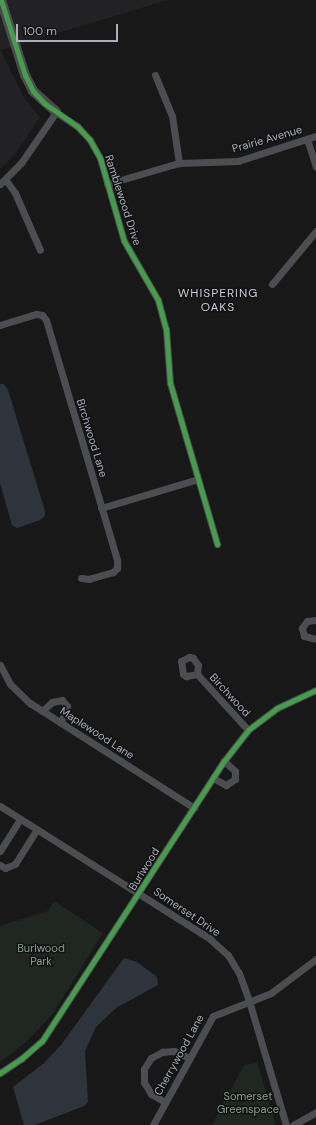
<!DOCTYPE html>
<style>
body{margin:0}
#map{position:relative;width:316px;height:1125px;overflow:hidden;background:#181818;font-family:"DM Sans",sans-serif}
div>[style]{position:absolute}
.built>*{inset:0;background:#222224}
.green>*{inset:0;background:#202722}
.water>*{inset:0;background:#2e343b}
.street>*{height:7px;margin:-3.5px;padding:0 3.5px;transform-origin:3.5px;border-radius:3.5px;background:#4c4d51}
.secondary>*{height:10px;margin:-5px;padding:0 5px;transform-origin:5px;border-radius:5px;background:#4b4b4f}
.cycleway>*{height:5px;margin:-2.5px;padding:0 2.5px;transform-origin:2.5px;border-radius:2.5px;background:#469c4c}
span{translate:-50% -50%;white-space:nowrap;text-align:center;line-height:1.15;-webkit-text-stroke:3px #121214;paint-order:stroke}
.street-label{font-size:11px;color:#aaaeb8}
.park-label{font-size:11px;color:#83a186}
.neighbourhood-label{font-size:12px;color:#cbcdd4;letter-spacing:1px}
.scale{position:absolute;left:16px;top:24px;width:102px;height:18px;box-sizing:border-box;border:2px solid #aaaeb8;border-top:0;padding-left:5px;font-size:12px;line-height:14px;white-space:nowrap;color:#aaaeb8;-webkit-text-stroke:3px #121214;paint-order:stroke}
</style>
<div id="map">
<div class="built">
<div style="clip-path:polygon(0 0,168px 0,1px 50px,24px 98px,40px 117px,15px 154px,0 169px)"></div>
</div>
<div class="green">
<div style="clip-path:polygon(54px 901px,103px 933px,52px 1015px,24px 1044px,0 1062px,0 926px,48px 911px)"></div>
<div style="clip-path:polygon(257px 1062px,276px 1125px,212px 1125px,244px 1065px)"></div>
</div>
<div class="water">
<div style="clip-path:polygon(0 384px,4px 384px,8px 390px,45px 511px,45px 516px,40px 520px,17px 528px,12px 525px,0 483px)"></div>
<div style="clip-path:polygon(124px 958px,137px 962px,157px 977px,158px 985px,116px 1008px,96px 1027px,85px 1051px,88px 1102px,84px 1106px,35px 1125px,24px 1125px,13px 1087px,44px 1063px,61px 1045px)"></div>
</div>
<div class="street">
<div style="left:155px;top:75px;width:44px;rotate:67.5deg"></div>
<div style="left:172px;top:116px;width:48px;rotate:81.5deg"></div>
<div style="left:307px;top:139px;width:29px;rotate:72deg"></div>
<div style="left:5px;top:179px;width:17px;rotate:54deg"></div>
<div style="left:15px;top:193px;width:62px;rotate:66.3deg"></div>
<div style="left:0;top:184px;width:30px;rotate:-45deg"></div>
<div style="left:21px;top:163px;width:62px;rotate:-55.5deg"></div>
<div style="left:56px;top:112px;width:25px;rotate:34deg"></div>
<div style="left:77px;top:126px;width:19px;rotate:47deg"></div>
<div style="left:90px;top:140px;width:21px;rotate:61deg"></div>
<div style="left:100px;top:158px;width:86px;rotate:73.9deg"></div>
<div style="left:124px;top:241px;width:68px;rotate:60deg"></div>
<div style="left:158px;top:300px;width:30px;rotate:75deg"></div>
<div style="left:166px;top:329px;width:54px;rotate:85.8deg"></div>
<div style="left:170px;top:383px;width:168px;rotate:73.7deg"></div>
<div style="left:107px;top:184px;width:75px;rotate:-16.3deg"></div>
<div style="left:179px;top:163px;width:59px;rotate:-1.9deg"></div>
<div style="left:238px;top:161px;width:82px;rotate:-17.8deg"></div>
<div style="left:272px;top:284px;width:69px;rotate:-50.3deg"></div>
<div style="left:0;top:325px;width:38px;rotate:-17deg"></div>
<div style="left:36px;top:314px;width:6px;rotate:9deg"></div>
<div style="left:42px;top:315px;width:6px;rotate:51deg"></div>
<div style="left:46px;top:320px;width:250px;rotate:73.5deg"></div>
<div style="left:117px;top:560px;width:8px;rotate:90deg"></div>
<div style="left:117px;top:568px;width:6px;rotate:135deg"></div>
<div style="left:113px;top:572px;width:25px;rotate:164deg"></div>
<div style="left:89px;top:579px;width:8px;rotate:-173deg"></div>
<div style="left:101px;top:508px;width:101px;rotate:-16.6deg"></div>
<div style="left:316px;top:620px;width:9px;rotate:174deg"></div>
<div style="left:307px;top:621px;width:9px;rotate:126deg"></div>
<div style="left:302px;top:628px;width:8px;rotate:76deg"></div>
<div style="left:304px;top:636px;width:12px;rotate:14deg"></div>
<div style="left:0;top:665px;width:21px;rotate:62deg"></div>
<div style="left:10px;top:684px;width:28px;rotate:44deg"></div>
<div style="left:30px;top:703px;width:195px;rotate:32.6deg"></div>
<div style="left:197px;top:674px;width:9px;rotate:-84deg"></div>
<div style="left:198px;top:665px;width:9px;rotate:-126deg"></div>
<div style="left:193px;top:658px;width:4px;rotate:-166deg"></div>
<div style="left:189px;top:657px;width:9px;rotate:153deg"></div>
<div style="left:181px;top:661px;width:13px;rotate:81deg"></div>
<div style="left:183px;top:674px;width:4px;rotate:34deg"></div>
<div style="left:186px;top:676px;width:11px;rotate:-10deg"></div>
<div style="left:197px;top:674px;width:76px;rotate:47.7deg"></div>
<div style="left:42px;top:711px;width:13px;rotate:-42deg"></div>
<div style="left:52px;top:702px;width:10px;rotate:-11deg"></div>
<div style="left:62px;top:700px;width:8px;rotate:50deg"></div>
<div style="left:67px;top:706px;width:6px;rotate:99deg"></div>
<div style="left:66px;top:712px;width:12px;rotate:121deg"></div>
<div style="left:213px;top:778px;width:15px;rotate:28deg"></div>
<div style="left:226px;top:785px;width:11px;rotate:-34deg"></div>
<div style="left:235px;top:779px;width:8px;rotate:-90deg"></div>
<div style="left:235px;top:771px;width:15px;rotate:-138deg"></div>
<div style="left:0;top:806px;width:249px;rotate:32.3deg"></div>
<div style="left:210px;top:939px;width:24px;rotate:42deg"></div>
<div style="left:228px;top:955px;width:21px;rotate:59deg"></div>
<div style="left:239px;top:973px;width:30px;rotate:70deg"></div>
<div style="left:249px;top:1001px;width:129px;rotate:73.4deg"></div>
<div style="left:0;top:851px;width:38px;rotate:-58deg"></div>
<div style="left:0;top:865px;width:6px;rotate:31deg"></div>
<div style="left:5px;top:868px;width:11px;rotate:-22deg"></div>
<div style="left:15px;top:864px;width:41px;rotate:-57.8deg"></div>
<div style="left:0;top:1073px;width:25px;rotate:-34deg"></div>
<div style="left:21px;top:1059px;width:28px;rotate:-41deg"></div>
<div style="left:42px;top:1041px;width:334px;rotate:-57deg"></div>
<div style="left:224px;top:761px;width:39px;rotate:-52deg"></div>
<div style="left:248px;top:730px;width:36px;rotate:-37deg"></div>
<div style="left:277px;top:708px;width:43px;rotate:-24.8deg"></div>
<div style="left:165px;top:1102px;width:16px;rotate:-150deg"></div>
<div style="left:151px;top:1094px;width:14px;rotate:-120deg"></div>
<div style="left:144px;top:1082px;width:13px;rotate:-90deg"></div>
<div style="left:144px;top:1069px;width:13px;rotate:-58deg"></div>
<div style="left:151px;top:1058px;width:13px;rotate:-29deg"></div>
<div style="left:162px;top:1052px;width:12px;rotate:-5deg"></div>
<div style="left:174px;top:1051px;width:17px;rotate:25deg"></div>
<div style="left:153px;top:1125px;width:124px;rotate:-61.2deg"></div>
<div style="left:213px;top:1016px;width:62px;rotate:-21.6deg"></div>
<div style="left:271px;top:993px;width:56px;rotate:-37.1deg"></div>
<div style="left:293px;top:1125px;width:26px;rotate:-29deg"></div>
</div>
<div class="secondary">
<div style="left:1px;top:0;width:79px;rotate:72.3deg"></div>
<div style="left:25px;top:75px;width:18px;rotate:63deg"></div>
<div style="left:33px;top:91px;width:31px;rotate:42deg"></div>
</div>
<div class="cycleway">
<div style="left:1px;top:0;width:79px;rotate:72.3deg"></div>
<div style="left:25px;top:75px;width:18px;rotate:63deg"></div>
<div style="left:33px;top:91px;width:16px;rotate:47deg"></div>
<div style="left:44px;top:103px;width:40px;rotate:34.9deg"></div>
<div style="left:77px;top:126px;width:19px;rotate:47deg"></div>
<div style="left:90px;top:140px;width:21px;rotate:61deg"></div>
<div style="left:100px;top:158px;width:86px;rotate:73.9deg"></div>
<div style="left:124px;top:241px;width:68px;rotate:60deg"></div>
<div style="left:158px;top:300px;width:30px;rotate:75deg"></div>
<div style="left:166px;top:329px;width:54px;rotate:85.8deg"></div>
<div style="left:170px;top:383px;width:168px;rotate:73.7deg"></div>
<div style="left:0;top:1073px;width:25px;rotate:-34deg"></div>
<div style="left:21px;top:1059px;width:28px;rotate:-41deg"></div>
<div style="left:42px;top:1041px;width:334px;rotate:-57deg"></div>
<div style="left:224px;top:761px;width:39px;rotate:-52deg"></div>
<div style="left:248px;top:730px;width:36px;rotate:-37deg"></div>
<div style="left:277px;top:708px;width:43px;rotate:-24.8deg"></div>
</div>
<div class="street-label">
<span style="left:267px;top:139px;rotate:-16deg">Prairie Avenue</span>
<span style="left:123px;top:200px;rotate:72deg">Ramblewood Drive</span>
<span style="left:92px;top:438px;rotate:73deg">Birchwood Lane</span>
<span style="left:230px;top:695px;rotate:47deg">Birchwood</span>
<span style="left:97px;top:733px;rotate:33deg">Maplewood Lane</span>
<span style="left:144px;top:869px;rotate:-58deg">Burlwood</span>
<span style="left:187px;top:912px;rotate:34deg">Somerset Drive</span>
<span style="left:179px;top:1055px;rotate:-61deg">Cherrywood Lane</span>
</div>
<div class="park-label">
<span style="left:41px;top:955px">Burlwood<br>Park</span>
<span style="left:248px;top:1103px">Somerset<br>Greenspace</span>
</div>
<div class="neighbourhood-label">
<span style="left:218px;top:301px">WHISPERING<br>OAKS</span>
</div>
<div class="scale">100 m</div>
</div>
